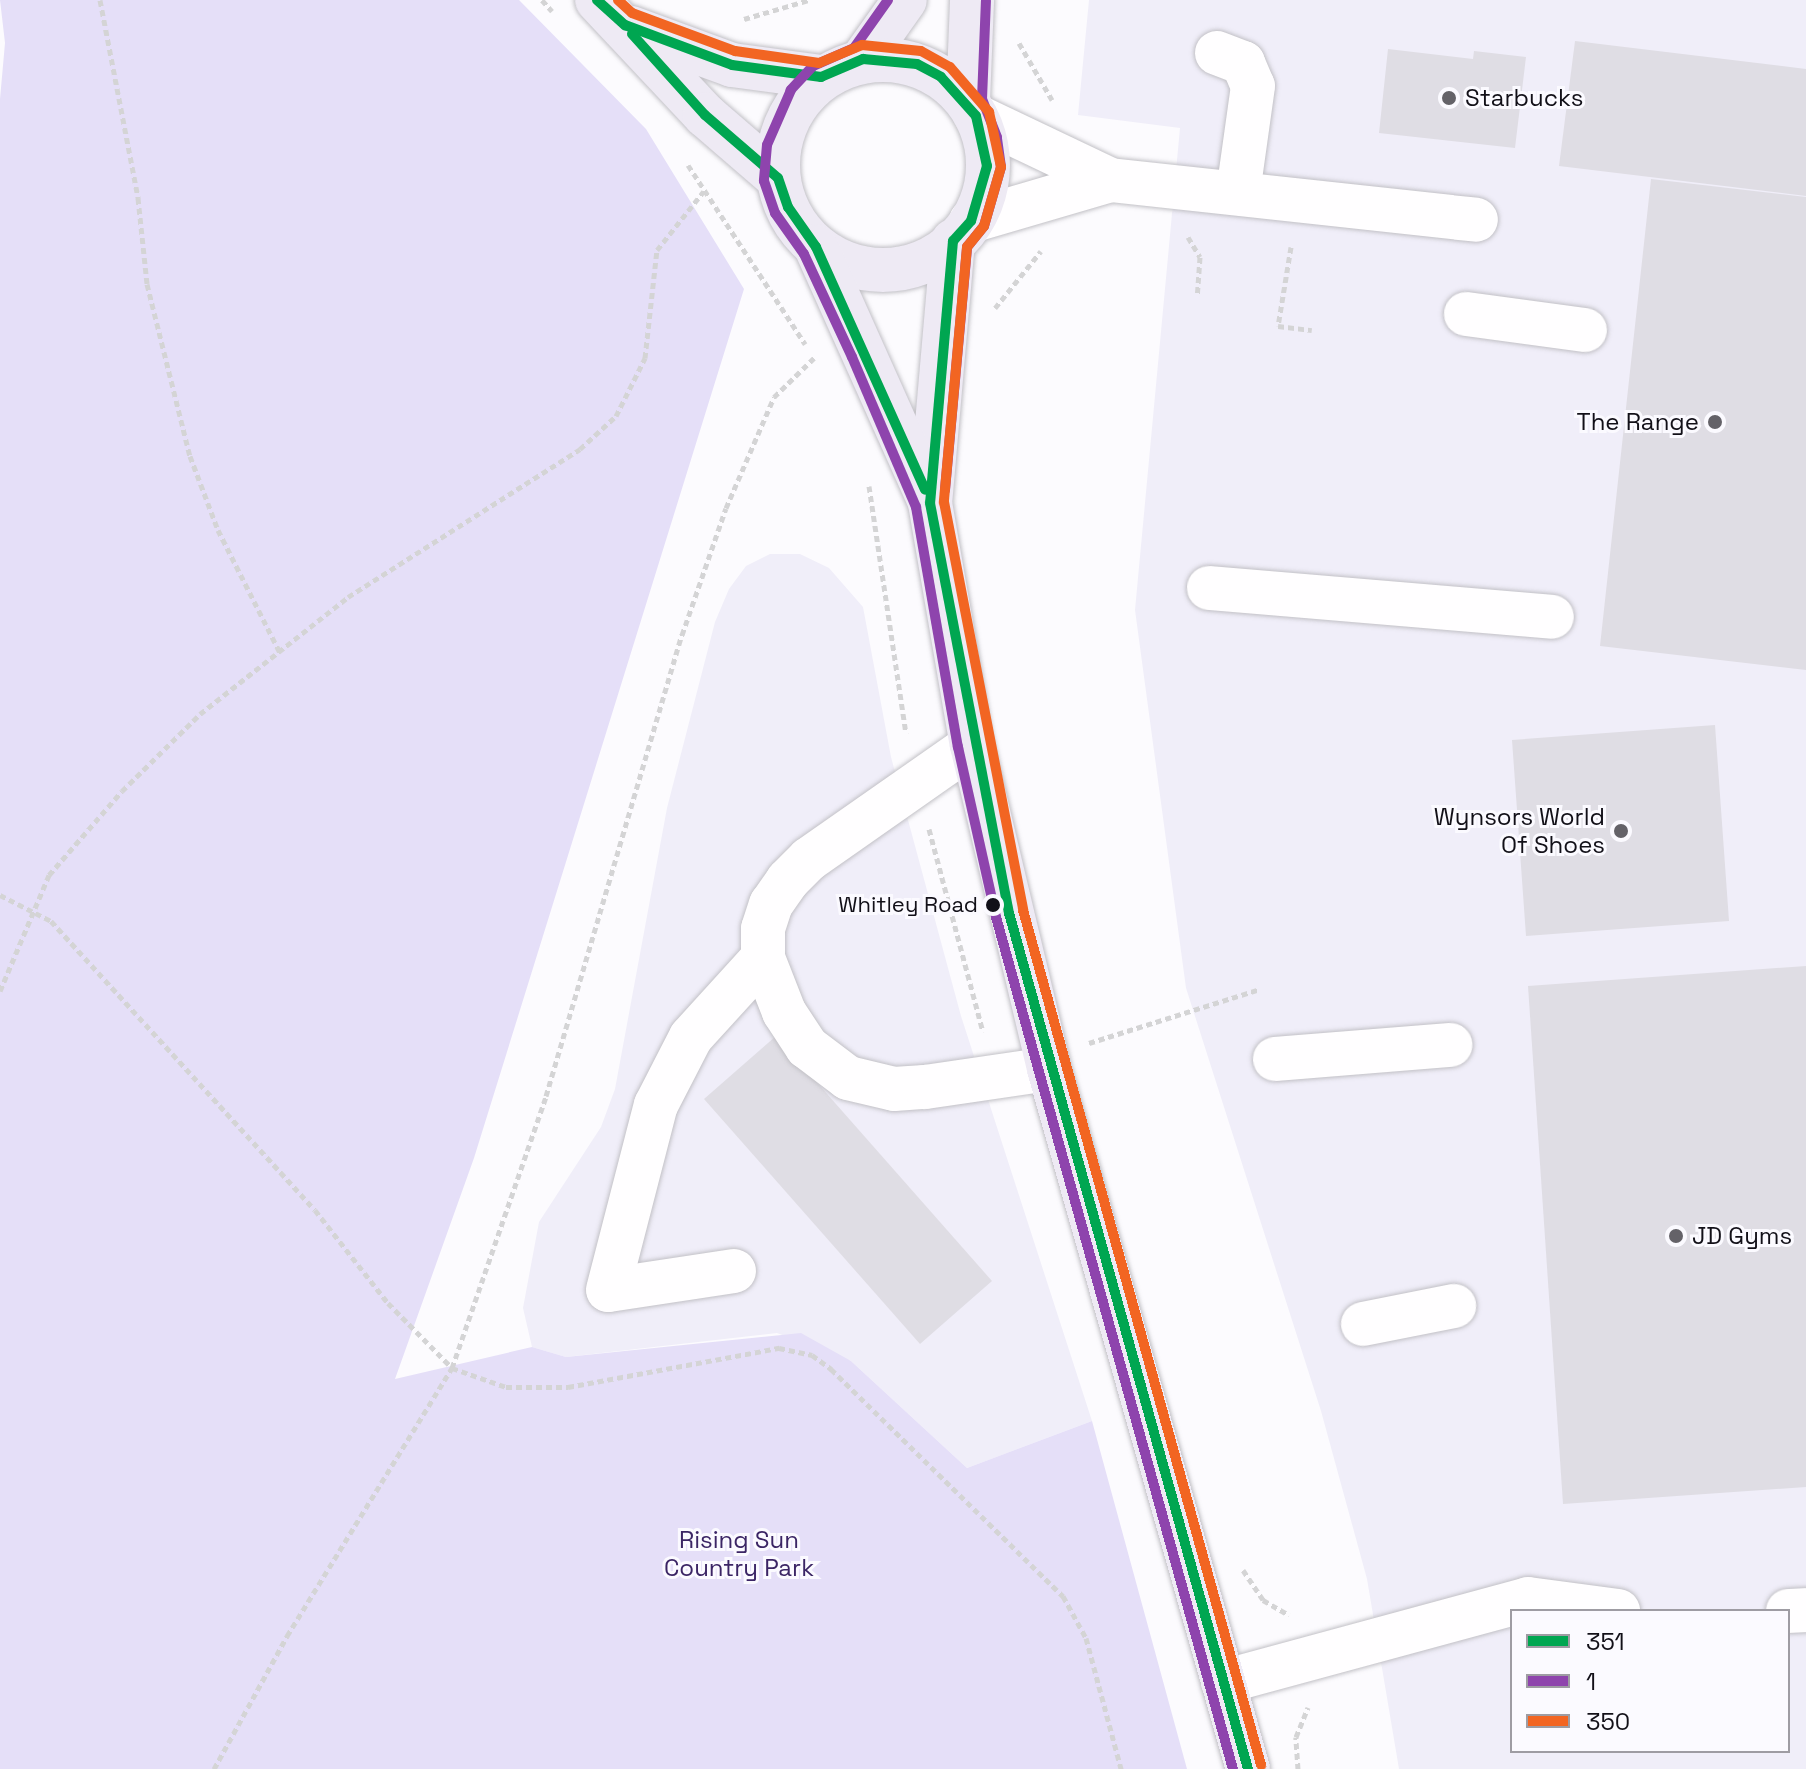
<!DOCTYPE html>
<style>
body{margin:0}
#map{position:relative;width:1806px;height:1769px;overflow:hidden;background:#fcfbfe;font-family:"Space Grotesk",sans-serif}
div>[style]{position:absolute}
.built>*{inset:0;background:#f0eef9}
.green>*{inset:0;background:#e5dff8}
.building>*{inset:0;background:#dfdde4}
.path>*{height:5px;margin-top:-2.5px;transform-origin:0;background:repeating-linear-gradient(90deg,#d4d4d5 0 6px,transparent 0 10px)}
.roads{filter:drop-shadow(0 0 2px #c2c1c6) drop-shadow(0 0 2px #c2c1c6)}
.minor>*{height:44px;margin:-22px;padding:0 22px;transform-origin:22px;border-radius:22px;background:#fffeff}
.major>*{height:44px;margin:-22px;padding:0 22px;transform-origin:22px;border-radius:22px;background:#eeeaf4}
.major>.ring{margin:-22px;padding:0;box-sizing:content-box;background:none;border:44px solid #eeeaf4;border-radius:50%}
.bus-1>*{height:10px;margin:-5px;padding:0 5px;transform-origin:5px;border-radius:5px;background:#00a651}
.bus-2>*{height:10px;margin:-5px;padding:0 5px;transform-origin:5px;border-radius:5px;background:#8e44ad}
.bus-3>*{height:10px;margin:-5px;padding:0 5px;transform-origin:5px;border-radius:5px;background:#f26522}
.dots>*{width:22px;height:22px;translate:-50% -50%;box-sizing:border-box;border:4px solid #fbfaff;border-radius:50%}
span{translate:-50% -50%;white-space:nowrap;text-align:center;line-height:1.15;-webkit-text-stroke:6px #fbfaff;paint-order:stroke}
.bus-label{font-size:22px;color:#121018}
.right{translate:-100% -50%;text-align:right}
.poi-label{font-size:24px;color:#121018}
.left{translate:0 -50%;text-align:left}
.park-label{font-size:24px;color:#3b2565}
.legend{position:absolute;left:1510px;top:1609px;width:280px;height:144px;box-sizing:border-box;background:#fbfaff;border:2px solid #9e9ca3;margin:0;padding:10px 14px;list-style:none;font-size:24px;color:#121018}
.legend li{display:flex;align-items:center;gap:16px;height:40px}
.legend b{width:40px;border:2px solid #9e9ca3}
</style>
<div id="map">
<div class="built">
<div style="clip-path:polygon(evenodd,1089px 0,1806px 0,1806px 1769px,1399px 1769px,1367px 1579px,1321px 1411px,1186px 988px,1135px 610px,1180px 128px,1078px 115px,1089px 0,1512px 1611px,1788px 1611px,1788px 1751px,1512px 1751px,1512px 1611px)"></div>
<div style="clip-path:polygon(770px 554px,800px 554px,829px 568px,863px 607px,891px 757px,961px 1016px,1092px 1421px,967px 1468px,851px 1361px,777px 1333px,566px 1357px,532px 1347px,523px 1308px,539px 1222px,601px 1127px,615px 1089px,667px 808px,715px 622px,729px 589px,746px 566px)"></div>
</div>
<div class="green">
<div style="clip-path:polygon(0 0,519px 0,646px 129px,744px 289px,474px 1158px,395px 1379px,532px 1347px,566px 1357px,801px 1333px,851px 1361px,967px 1468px,1092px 1421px,1187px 1769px,0 1769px,0 99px,5px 43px)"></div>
</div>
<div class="building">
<div style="clip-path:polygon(1575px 41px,1806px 69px,1806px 196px,1559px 166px)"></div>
<div style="clip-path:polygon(1388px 49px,1473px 59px,1474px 51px,1526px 57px,1515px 148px,1379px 133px)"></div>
<div style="clip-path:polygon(1651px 179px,1806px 197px,1806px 670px,1600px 646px)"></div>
<div style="clip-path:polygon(1715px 725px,1729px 921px,1526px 936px,1512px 740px)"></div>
<div style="clip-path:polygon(1806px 966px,1806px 1487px,1563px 1504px,1528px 986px)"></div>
<div style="clip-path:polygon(776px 1036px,992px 1281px,920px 1344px,704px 1099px)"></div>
</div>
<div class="path">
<div style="left:100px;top:0;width:202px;rotate:79.1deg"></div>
<div style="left:138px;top:198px;width:86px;rotate:84deg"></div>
<div style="left:147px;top:284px;width:177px;rotate:76deg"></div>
<div style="left:190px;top:456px;width:79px;rotate:69.3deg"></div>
<div style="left:218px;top:530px;width:138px;rotate:63.2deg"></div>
<div style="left:542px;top:0;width:15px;rotate:48deg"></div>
<div style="left:744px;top:19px;width:68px;rotate:-16.3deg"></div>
<div style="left:1019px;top:43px;width:66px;rotate:59.9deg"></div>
<div style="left:688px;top:165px;width:214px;rotate:56.8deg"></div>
<div style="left:1188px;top:237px;width:23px;rotate:59deg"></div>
<div style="left:1200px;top:257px;width:39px;rotate:94deg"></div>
<div style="left:1291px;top:247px;width:80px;rotate:99.3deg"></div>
<div style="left:1278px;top:326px;width:34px;rotate:7deg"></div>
<div style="left:995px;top:308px;width:73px;rotate:-51.1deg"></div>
<div style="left:869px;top:486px;width:250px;rotate:81.5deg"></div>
<div style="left:929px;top:829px;width:210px;rotate:75.1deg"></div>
<div style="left:0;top:895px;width:57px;rotate:27deg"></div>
<div style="left:51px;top:921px;width:391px;rotate:47.6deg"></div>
<div style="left:315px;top:1210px;width:118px;rotate:51.9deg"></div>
<div style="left:388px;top:1303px;width:91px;rotate:45.4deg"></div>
<div style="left:452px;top:1368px;width:57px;rotate:19.4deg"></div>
<div style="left:506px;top:1387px;width:62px"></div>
<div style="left:568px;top:1387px;width:215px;rotate:-10.5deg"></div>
<div style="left:779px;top:1348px;width:34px;rotate:12deg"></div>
<div style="left:812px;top:1355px;width:24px;rotate:36deg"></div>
<div style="left:831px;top:1369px;width:325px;rotate:44.4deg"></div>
<div style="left:1063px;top:1596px;width:48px;rotate:61.3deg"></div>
<div style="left:1086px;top:1638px;width:136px;rotate:75deg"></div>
<div style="left:0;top:991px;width:126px;rotate:-67.1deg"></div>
<div style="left:49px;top:875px;width:111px;rotate:-49deg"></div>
<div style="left:122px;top:791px;width:110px;rotate:-44.6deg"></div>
<div style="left:200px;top:714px;width:189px;rotate:-38.3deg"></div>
<div style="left:348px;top:597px;width:275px;rotate:-32.5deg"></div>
<div style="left:580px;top:449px;width:49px;rotate:-42.5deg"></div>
<div style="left:616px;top:416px;width:65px;rotate:-63.4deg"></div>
<div style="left:645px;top:358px;width:109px;rotate:-83.7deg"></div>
<div style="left:657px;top:250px;width:75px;rotate:-51.5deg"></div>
<div style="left:1089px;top:1043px;width:179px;rotate:-17.5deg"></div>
<div style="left:1243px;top:1570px;width:36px;rotate:56deg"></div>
<div style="left:1263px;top:1600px;width:30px;rotate:30deg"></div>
<div style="left:214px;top:1769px;width:152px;rotate:-61.2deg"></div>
<div style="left:287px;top:1636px;width:315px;rotate:-58.4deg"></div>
<div style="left:452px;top:1368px;width:288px;rotate:-70.9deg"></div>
<div style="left:546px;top:1096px;width:481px;rotate:-73.6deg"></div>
<div style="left:682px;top:635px;width:134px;rotate:-70.9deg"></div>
<div style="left:726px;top:508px;width:121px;rotate:-66.6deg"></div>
<div style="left:774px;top:397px;width:56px;rotate:-44.3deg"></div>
<div style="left:1298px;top:1769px;width:32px;rotate:-94deg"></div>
<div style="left:1296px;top:1737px;width:32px;rotate:-68deg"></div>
</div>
<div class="roads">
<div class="minor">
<div style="left:1217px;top:53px;width:28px;rotate:21deg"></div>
<div style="left:1243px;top:63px;width:25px;rotate:67deg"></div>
<div style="left:1253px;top:86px;width:108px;rotate:98deg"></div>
<div style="left:976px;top:116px;width:148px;rotate:25.5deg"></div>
<div style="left:1110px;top:180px;width:368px;rotate:6.2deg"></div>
<div style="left:971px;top:221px;width:145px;rotate:-16.4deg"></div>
<div style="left:1466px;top:314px;width:120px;rotate:7.7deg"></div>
<div style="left:1209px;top:588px;width:344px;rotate:4.8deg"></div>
<div style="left:972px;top:745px;width:199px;rotate:145deg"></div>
<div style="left:809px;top:859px;width:30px;rotate:135deg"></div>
<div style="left:788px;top:880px;width:29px;rotate:125deg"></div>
<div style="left:771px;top:904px;width:26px;rotate:108deg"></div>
<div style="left:763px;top:929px;width:29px;rotate:90deg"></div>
<div style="left:763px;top:958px;width:58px;rotate:68.7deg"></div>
<div style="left:784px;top:1012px;width:42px;rotate:56.7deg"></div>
<div style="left:807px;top:1047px;width:51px;rotate:37.1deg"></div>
<div style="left:848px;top:1078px;width:47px;rotate:13.4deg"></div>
<div style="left:894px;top:1089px;width:31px;rotate:-4deg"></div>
<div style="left:925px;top:1087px;width:125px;rotate:-8.3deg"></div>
<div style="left:1275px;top:1059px;width:176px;rotate:-4.6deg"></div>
<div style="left:734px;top:1271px;width:127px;rotate:171.4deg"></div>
<div style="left:608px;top:1290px;width:191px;rotate:-75.5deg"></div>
<div style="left:656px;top:1105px;width:76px;rotate:-62.8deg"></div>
<div style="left:691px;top:1037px;width:107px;rotate:-47.7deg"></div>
<div style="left:1363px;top:1324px;width:93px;rotate:-11.2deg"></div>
<div style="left:1788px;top:1611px;width:18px;rotate:-3deg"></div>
<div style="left:1223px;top:1682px;width:316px;rotate:-15.2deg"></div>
<div style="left:1528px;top:1599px;width:91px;rotate:7.6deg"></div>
</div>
<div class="major">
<div style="left:597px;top:0;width:158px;rotate:46.8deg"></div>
<div style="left:705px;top:115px;width:96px;rotate:40.8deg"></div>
<div style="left:631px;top:28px;width:108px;rotate:20.1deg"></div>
<div style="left:732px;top:65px;width:90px;rotate:7.7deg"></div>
<div style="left:863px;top:59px;width:72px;rotate:-54.6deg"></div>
<div class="ring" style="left:778px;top:60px;width:166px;height:166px"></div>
<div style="left:968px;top:101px;width:101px;rotate:-87.7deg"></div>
<div style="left:953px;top:241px;width:263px;rotate:95deg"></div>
<div style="left:930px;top:503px;width:246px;rotate:80.2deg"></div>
<div style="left:972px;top:745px;width:333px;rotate:76.6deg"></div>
<div style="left:1049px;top:1069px;width:728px;rotate:74.13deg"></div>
<div style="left:816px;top:247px;width:274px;rotate:65.9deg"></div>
</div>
</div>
<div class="bus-1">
<div style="left:597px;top:0;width:38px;rotate:42deg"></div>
<div style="left:625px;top:25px;width:114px;rotate:20.5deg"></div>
<div style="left:732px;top:65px;width:90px;rotate:7.7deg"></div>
<div style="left:821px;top:77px;width:46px;rotate:-23.2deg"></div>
<div style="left:863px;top:59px;width:54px;rotate:5.3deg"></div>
<div style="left:917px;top:64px;width:27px;rotate:28deg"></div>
<div style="left:941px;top:77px;width:52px;rotate:48.1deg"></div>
<div style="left:976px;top:116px;width:51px;rotate:77.6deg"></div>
<div style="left:987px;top:166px;width:57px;rotate:106.2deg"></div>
<div style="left:971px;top:221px;width:27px;rotate:132deg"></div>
<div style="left:953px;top:241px;width:263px;rotate:95deg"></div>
<div style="left:930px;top:503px;width:418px;rotate:79.1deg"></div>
<div style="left:1009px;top:913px;width:889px;rotate:74.4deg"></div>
<div style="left:632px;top:34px;width:109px;rotate:48deg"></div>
<div style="left:705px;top:115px;width:96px;rotate:40.8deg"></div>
<div style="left:778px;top:178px;width:31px;rotate:71deg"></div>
<div style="left:788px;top:207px;width:49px;rotate:55deg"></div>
<div style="left:816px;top:247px;width:266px;rotate:65.8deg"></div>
</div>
<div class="bus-2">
<div style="left:888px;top:0;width:59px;rotate:125.3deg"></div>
<div style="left:854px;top:48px;width:45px;rotate:156.3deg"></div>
<div style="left:813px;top:66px;width:33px;rotate:133deg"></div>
<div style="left:791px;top:90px;width:60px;rotate:113.6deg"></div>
<div style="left:767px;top:145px;width:36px;rotate:95deg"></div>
<div style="left:764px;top:181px;width:34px;rotate:71deg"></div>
<div style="left:775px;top:213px;width:50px;rotate:54.7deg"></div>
<div style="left:804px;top:254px;width:114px;rotate:65deg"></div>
<div style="left:852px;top:357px;width:163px;rotate:66.9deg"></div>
<div style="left:916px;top:507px;width:244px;rotate:80.1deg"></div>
<div style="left:958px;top:747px;width:174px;rotate:77.4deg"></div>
<div style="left:996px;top:917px;width:884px;rotate:74.46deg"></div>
<div style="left:945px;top:490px;width:244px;rotate:-84.8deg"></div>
<div style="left:967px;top:247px;width:27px;rotate:-51deg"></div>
<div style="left:984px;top:226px;width:61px;rotate:-73.9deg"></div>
<div style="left:1001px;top:167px;width:30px;rotate:-98deg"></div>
<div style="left:997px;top:137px;width:41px;rotate:-111.5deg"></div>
<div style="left:982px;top:99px;width:98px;rotate:-87.7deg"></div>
</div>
<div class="bus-3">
<div style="left:618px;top:0;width:19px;rotate:43deg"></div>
<div style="left:632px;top:13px;width:110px;rotate:20.3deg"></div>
<div style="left:735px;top:51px;width:85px;rotate:8.1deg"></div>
<div style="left:819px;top:63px;width:47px;rotate:-22.7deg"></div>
<div style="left:862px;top:45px;width:59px;rotate:5.8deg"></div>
<div style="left:921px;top:51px;width:33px;rotate:29deg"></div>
<div style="left:950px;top:67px;width:60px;rotate:49.1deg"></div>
<div style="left:989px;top:112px;width:56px;rotate:77.7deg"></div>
<div style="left:1001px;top:167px;width:61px;rotate:106.1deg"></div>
<div style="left:984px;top:226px;width:27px;rotate:129deg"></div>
<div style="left:967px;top:247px;width:256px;rotate:95.2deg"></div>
<div style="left:944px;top:502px;width:416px;rotate:79deg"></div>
<div style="left:1023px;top:910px;width:888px;rotate:74.44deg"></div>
</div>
<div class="dots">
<div style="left:1449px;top:98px;background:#646268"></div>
<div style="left:1715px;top:422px;background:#646268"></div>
<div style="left:1621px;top:831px;background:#646268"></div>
<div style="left:993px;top:905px;background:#121018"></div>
<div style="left:1676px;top:1236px;background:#646268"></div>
</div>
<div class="bus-label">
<span class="right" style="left:978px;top:905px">Whitley Road</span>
</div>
<div class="poi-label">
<span class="left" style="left:1465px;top:98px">Starbucks</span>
<span class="right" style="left:1699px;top:422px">The Range</span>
<span class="right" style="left:1605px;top:831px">Wynsors World<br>Of Shoes</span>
<span class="left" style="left:1692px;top:1236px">JD Gyms</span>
</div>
<div class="park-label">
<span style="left:739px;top:1554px">Rising Sun<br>Country Park</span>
</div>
<ul class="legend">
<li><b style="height:10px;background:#00a651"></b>351</li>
<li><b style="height:10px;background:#8e44ad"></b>1</li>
<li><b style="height:10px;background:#f26522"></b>350</li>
</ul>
</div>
